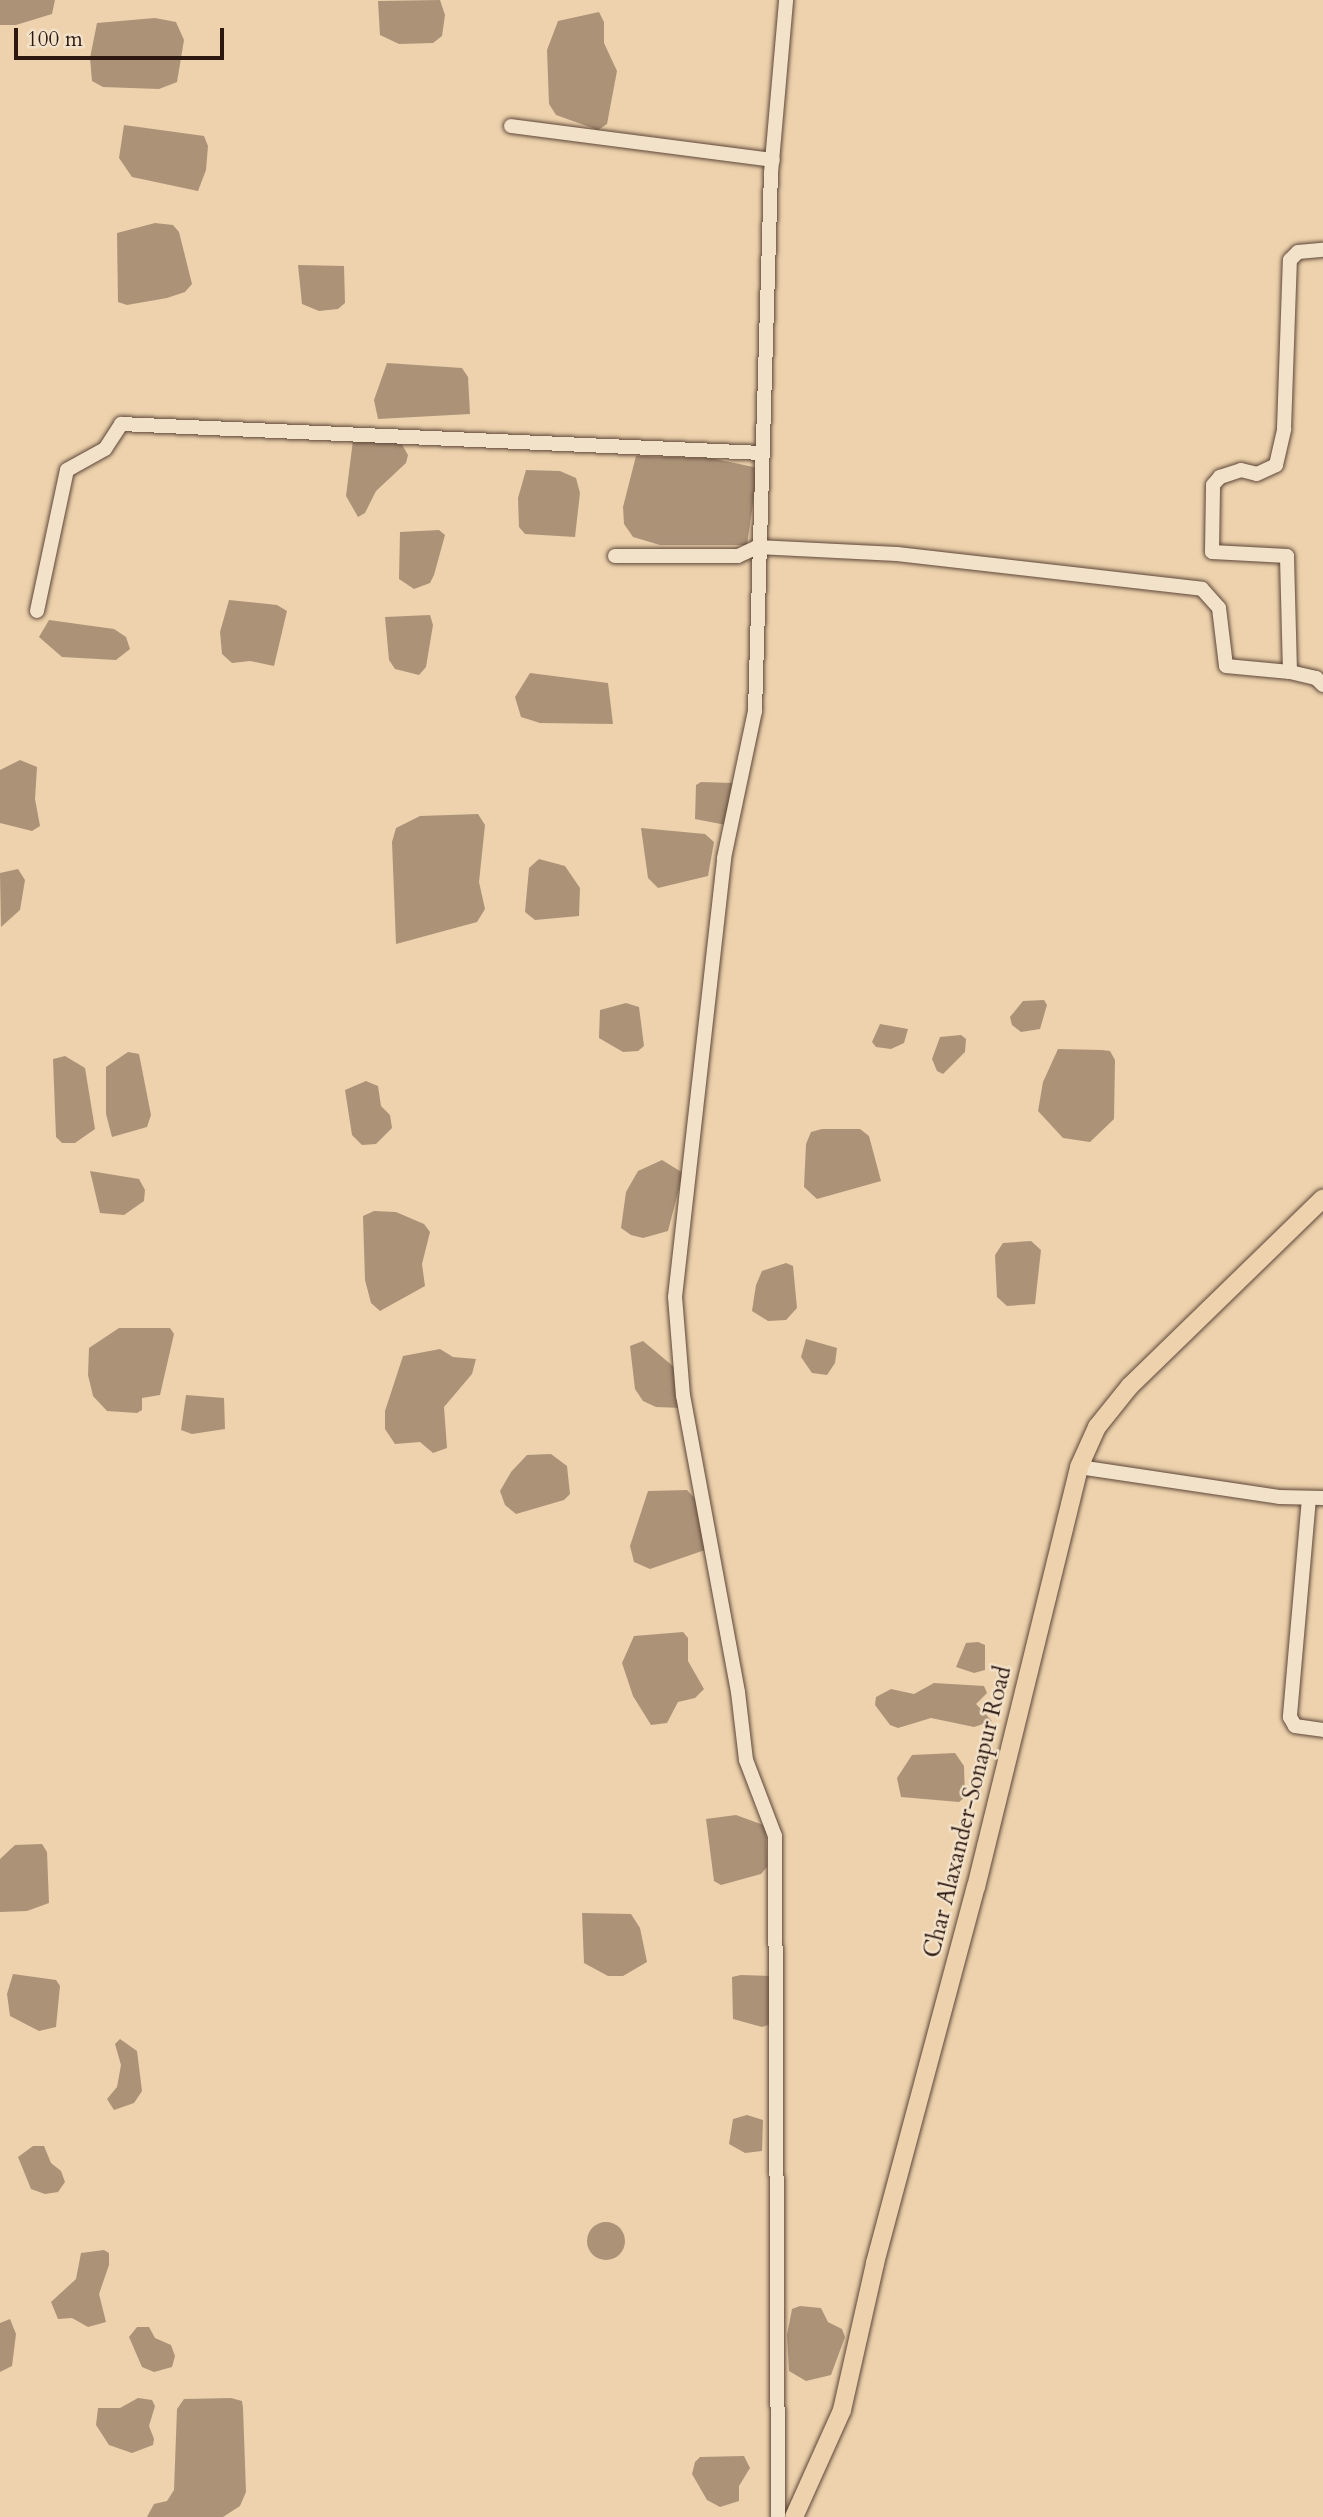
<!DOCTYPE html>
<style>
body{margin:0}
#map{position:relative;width:1323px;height:2517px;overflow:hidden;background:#edd2ad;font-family:Cardo,serif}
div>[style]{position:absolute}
.water>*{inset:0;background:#ac9378}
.round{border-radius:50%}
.roads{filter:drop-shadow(0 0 2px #5d4638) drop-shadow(0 0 2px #5d4638)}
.minor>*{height:14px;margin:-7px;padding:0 7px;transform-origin:7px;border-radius:7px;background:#f3e2ca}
.major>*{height:18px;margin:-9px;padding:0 9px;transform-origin:9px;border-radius:9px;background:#edd2ad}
span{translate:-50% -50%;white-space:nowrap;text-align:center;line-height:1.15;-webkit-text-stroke:5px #f3e2ca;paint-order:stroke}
.street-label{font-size:23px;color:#2d1811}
.scale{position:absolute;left:14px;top:28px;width:210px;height:32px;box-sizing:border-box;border:4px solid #2d1811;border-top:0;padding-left:9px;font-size:21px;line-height:24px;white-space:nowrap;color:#2d1811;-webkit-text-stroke:5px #f3e2ca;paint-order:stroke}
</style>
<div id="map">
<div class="water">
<div style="clip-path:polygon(0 0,55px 0,52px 14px,16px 25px,0 25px)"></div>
<div style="clip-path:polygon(440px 0,445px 15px,442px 36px,433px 43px,399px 44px,380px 35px,378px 1px)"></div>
<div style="clip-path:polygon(599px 12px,604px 22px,604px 43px,617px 71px,607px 124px,598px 130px,556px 115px,549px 104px,547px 50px,558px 21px)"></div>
<div style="clip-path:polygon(155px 18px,176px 22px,184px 40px,177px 82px,159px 89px,103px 87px,92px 81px,90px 58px,97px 23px)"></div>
<div style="clip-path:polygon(124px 125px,204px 136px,208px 146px,206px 170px,198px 191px,132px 177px,119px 158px)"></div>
<div style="clip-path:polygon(155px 223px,173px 225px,179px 232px,192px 284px,185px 292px,167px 298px,127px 305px,118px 302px,117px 233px)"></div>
<div style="clip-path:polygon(298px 265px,344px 266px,345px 303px,338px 309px,319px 311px,302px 304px)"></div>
<div style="clip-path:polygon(387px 363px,462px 368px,468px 377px,470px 414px,378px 419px,374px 400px)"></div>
<div style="clip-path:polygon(353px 440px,400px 441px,408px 455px,406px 463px,376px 491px,365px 513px,358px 517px,346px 496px)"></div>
<div style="clip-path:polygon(636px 456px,711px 458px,758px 468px,747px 545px,660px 545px,633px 537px,624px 524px,623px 507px)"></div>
<div style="clip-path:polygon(526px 470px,560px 471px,576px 478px,580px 493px,575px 537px,525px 534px,519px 527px,518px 498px)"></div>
<div style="clip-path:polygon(439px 530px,445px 535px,434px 575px,430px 583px,414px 589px,399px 579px,400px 532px)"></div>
<div style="clip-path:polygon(229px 600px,277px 605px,287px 611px,274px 666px,250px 661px,232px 663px,222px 654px,220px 632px)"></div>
<div style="clip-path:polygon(430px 615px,433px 625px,426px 667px,419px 675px,395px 669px,389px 660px,385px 617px)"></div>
<div style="clip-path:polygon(49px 620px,114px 629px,126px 637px,130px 649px,116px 660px,62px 657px,39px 637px)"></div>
<div style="clip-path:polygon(530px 673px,608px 683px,613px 724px,540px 723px,521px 717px,515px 697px)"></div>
<div style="clip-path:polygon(20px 760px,37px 767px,35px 799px,40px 826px,32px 831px,0 823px,0 770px)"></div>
<div style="clip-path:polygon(701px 782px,733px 783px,726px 825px,695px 819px,696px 785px)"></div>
<div style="clip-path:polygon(478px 814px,485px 825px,479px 882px,485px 909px,477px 922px,396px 944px,392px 842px,396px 828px,420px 816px)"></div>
<div style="clip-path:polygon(641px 828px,705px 834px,714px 842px,708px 876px,658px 888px,648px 878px)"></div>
<div style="clip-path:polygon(539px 859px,565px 866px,580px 888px,579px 916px,535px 920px,525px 912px,529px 868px)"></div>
<div style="clip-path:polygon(18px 869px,25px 880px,20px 910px,1px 927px,0 873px)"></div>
<div style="clip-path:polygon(1044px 1000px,1047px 1005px,1040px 1029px,1021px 1032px,1012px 1025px,1010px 1017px,1023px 1001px)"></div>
<div style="clip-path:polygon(626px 1003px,639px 1007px,644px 1046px,638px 1051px,623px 1052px,599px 1038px,600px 1010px)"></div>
<div style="clip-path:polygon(880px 1024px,908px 1029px,904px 1043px,891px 1049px,876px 1047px,872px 1042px)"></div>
<div style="clip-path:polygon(961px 1035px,966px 1039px,965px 1052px,943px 1074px,937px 1071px,932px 1059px,940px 1037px)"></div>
<div style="clip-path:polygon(1058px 1049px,1102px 1050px,1110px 1051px,1115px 1060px,1114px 1119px,1090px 1142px,1063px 1138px,1038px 1111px,1043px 1082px)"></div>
<div style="clip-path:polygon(128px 1052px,139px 1054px,151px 1115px,147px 1127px,112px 1137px,106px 1114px,106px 1067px)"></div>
<div style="clip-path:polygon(65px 1056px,85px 1068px,95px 1129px,75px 1143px,62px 1143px,56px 1137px,53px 1059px)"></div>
<div style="clip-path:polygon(366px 1081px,378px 1086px,381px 1106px,390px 1115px,392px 1128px,376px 1144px,362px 1145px,352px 1135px,345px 1090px)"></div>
<div style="clip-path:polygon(822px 1129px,860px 1129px,869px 1136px,881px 1181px,817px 1199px,804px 1187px,806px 1144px,811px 1132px)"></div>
<div style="clip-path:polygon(662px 1160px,683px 1173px,668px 1231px,643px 1238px,631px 1235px,621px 1228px,626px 1192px,638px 1171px)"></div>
<div style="clip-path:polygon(90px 1171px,139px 1179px,145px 1190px,144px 1201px,124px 1215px,100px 1213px)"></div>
<div style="clip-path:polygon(374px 1211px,396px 1212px,424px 1224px,430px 1232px,422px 1264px,425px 1286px,380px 1311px,371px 1303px,365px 1280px,363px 1216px)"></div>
<div style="clip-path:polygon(1031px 1241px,1041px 1250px,1035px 1304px,1007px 1306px,997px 1297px,995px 1255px,1003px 1243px)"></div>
<div style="clip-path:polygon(786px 1263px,793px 1266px,797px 1308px,786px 1320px,768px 1321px,752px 1311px,756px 1285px,762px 1271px)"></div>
<div style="clip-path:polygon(119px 1328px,170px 1328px,174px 1334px,160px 1395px,142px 1398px,142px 1410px,137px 1413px,107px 1411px,93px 1396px,88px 1375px,89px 1348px)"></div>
<div style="clip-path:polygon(806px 1339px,837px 1348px,835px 1363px,827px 1375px,812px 1373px,801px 1357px)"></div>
<div style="clip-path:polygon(643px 1341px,680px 1372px,681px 1408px,656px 1407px,643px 1401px,635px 1389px,630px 1346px)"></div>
<div style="clip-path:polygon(440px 1349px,453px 1357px,476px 1359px,472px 1374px,444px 1407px,447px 1448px,433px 1453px,420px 1442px,395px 1444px,385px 1429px,385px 1411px,403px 1356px)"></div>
<div style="clip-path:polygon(186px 1395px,224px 1398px,225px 1429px,192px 1434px,181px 1430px)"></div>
<div style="clip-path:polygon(551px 1454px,567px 1466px,570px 1494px,564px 1500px,516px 1514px,505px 1505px,500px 1491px,511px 1472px,527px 1455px)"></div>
<div style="clip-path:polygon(687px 1490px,698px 1502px,705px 1550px,650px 1569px,634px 1562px,630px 1546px,648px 1491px)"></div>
<div style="clip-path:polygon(683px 1632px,688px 1638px,688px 1661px,704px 1689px,695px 1698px,678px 1702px,667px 1723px,651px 1725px,633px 1696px,622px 1663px,634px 1636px)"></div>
<div style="clip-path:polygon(978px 1642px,985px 1645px,985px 1670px,974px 1673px,956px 1667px,966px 1643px)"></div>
<div style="clip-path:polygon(934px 1683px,984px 1686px,987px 1693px,976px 1704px,992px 1721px,974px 1727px,931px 1718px,898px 1728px,890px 1725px,875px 1705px,876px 1697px,891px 1689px,914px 1694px)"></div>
<div style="clip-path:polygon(955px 1753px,964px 1766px,965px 1797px,959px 1802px,901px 1797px,897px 1778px,912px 1755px)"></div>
<div style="clip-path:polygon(736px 1815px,766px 1826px,767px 1867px,761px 1874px,721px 1885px,714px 1881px,706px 1819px)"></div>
<div style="clip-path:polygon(42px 1844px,47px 1852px,49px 1903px,27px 1911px,0 1912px,0 1859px,15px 1845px)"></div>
<div style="clip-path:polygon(582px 1913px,631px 1914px,640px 1928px,647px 1962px,623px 1976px,608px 1976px,584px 1963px)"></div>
<div style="clip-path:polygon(13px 1974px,56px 1980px,60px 1986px,56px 2027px,39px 2031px,10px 2016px,7px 1994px)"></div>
<div style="clip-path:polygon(741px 1975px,770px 1976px,777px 2022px,762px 2027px,733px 2019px,732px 1977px)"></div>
<div style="clip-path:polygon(120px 2039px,137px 2051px,142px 2091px,134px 2103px,114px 2110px,107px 2099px,117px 2087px,121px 2065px,115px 2044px)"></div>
<div style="clip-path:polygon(747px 2115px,763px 2120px,762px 2151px,745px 2153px,729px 2144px,733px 2119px)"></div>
<div style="clip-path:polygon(33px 2146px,44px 2146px,51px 2163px,61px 2171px,65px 2182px,58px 2192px,45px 2194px,31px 2189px,18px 2157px)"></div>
<div class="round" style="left:587px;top:2222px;width:38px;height:38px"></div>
<div style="clip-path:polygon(104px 2250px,109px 2253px,109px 2265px,99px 2294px,106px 2322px,88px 2327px,72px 2318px,58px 2319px,51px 2302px,76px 2279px,81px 2253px)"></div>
<div style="clip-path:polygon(800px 2306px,821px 2308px,828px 2322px,842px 2329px,845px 2337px,831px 2375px,806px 2381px,789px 2371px,787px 2335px,792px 2309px)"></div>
<div style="clip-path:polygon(10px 2319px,16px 2334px,12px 2366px,0 2372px,0 2323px)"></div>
<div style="clip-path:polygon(137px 2327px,149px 2327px,155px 2338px,171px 2345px,175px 2356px,172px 2367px,154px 2372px,142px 2367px,129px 2337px)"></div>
<div style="clip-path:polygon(138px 2398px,152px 2400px,155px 2406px,149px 2426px,154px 2439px,153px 2445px,132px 2453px,109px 2445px,96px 2425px,98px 2408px,120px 2408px)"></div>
<div style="clip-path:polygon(231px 2398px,242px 2401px,243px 2408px,246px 2492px,240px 2506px,223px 2517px,147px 2517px,154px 2504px,167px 2501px,174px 2490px,177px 2409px,184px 2399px)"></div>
<div style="clip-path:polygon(744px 2456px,750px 2468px,739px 2486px,739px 2501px,720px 2507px,707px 2500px,692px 2474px,695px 2462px,700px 2457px)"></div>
</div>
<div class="roads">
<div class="minor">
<div style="left:511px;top:126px;width:264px;rotate:7.4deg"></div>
<div style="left:615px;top:556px;width:123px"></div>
<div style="left:738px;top:556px;width:21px;rotate:-25deg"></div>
<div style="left:757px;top:547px;width:140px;rotate:2.9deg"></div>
<div style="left:897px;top:554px;width:307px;rotate:6.5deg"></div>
<div style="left:1202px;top:589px;width:25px;rotate:48deg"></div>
<div style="left:1219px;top:608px;width:58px;rotate:83.1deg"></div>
<div style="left:1226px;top:666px;width:64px;rotate:5.4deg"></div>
<div style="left:1290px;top:672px;width:27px;rotate:13deg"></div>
<div style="left:1316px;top:678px;width:10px;rotate:45deg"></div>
<div style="left:37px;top:611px;width:144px;rotate:-78deg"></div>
<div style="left:67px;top:470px;width:43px;rotate:-28.9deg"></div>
<div style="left:105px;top:449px;width:30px;rotate:-57deg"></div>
<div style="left:121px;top:424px;width:641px;rotate:2.59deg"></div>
<div style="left:1290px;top:672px;width:116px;rotate:-91.5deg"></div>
<div style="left:1287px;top:556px;width:75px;rotate:-176.9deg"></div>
<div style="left:1212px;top:552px;width:67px;rotate:-89.1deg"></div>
<div style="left:1213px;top:485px;width:11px;rotate:-49deg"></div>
<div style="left:1220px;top:477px;width:22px;rotate:-18deg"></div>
<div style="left:1241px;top:470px;width:16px;rotate:14deg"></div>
<div style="left:1257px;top:474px;width:21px;rotate:-25deg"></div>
<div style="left:1276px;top:465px;width:37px;rotate:-77deg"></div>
<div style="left:1284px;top:429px;width:169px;rotate:-88deg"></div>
<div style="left:1290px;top:260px;width:11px;rotate:-45deg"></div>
<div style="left:1298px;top:252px;width:25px;rotate:-5deg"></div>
<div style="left:1079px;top:1467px;width:202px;rotate:8.5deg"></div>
<div style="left:1279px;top:1497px;width:44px;rotate:1.3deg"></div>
<div style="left:1309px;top:1498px;width:220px;rotate:95deg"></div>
<div style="left:1290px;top:1717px;width:10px;rotate:61deg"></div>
<div style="left:1295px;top:1726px;width:28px;rotate:8deg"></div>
<div style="left:778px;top:2517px;width:681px;rotate:-90.25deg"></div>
<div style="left:775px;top:1836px;width:81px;rotate:-110.9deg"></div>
<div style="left:746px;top:1760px;width:68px;rotate:-96.7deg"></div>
<div style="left:738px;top:1692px;width:301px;rotate:-100.5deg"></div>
<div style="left:683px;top:1396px;width:99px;rotate:-94.6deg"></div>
<div style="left:675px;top:1297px;width:442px;rotate:-83.6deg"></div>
<div style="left:724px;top:858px;width:150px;rotate:-78.1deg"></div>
<div style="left:755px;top:711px;width:538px;rotate:-88.3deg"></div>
<div style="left:771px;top:173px;width:174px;rotate:-85deg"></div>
</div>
<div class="major">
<div style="left:794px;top:2517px;width:117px;rotate:-65.8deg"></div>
<div style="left:842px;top:2410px;width:151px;rotate:-77.3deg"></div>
<div style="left:875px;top:2263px;width:389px;rotate:-75deg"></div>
<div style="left:976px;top:1887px;width:432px;rotate:-76.2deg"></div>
<div style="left:1079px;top:1467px;width:44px;rotate:-65.8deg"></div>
<div style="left:1097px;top:1427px;width:53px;rotate:-51.2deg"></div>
<div style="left:1130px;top:1386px;width:269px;rotate:-44.2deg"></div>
</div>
</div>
<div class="street-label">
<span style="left:968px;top:1812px;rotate:-76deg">Char Alaxander-Sonapur Road</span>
</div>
<div class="scale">100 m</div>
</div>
